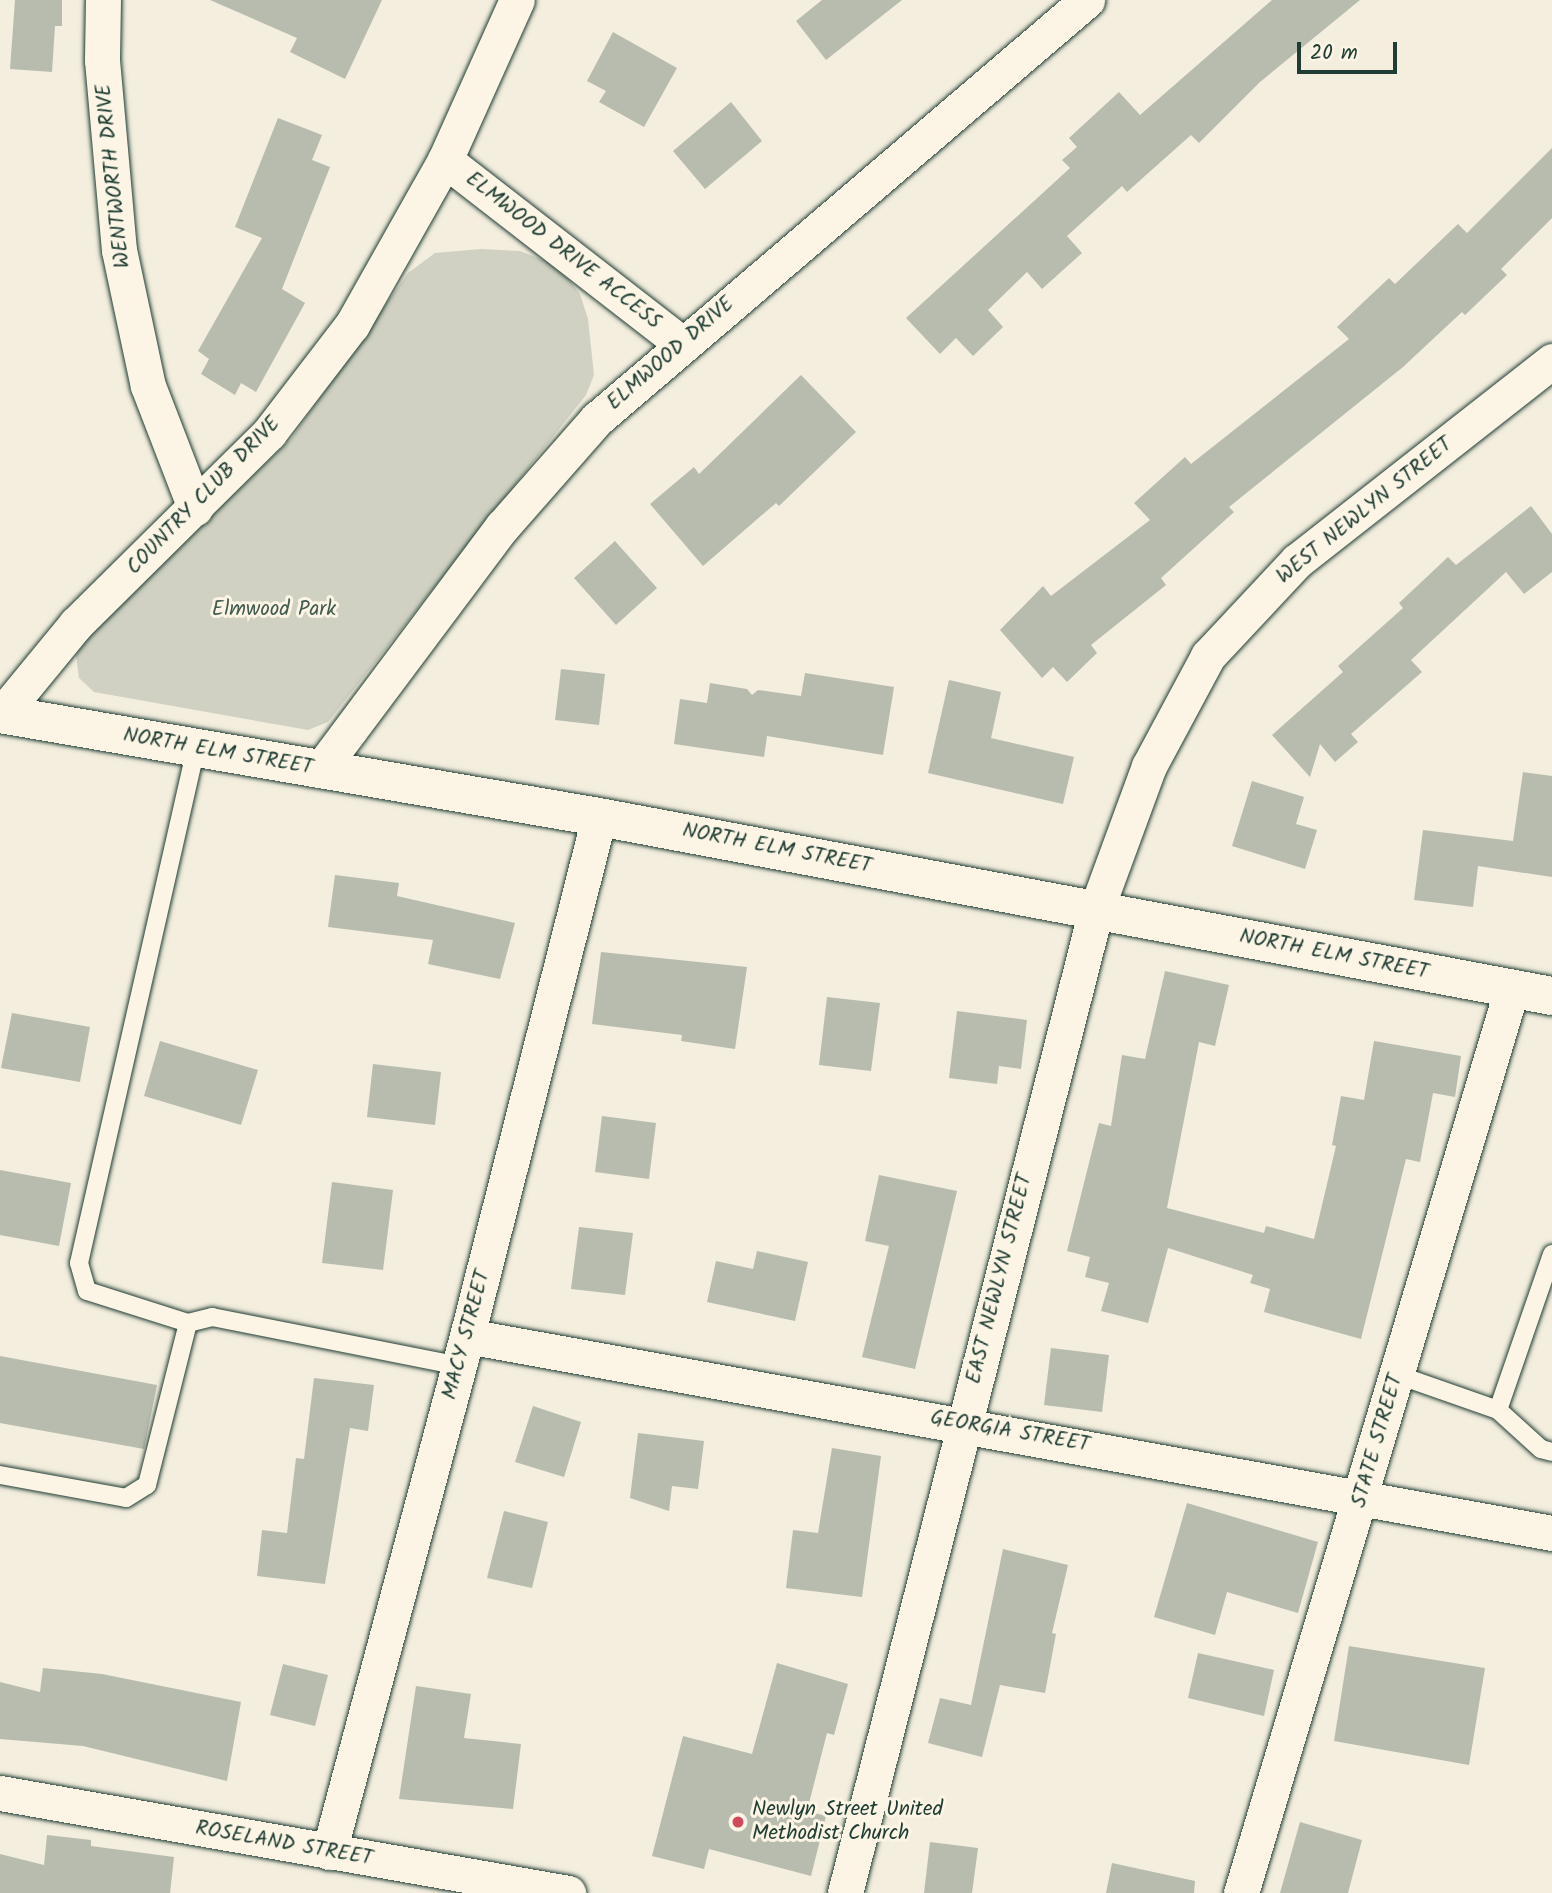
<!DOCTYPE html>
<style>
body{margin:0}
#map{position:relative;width:1552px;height:1893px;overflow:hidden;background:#f3eede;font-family:Kalam,sans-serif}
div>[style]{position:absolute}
.green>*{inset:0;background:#d0d1c2}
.building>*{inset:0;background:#b8bcae}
.roads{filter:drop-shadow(0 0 2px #1f3d34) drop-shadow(0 0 2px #1f3d34)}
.service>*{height:18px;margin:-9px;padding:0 9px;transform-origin:9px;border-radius:9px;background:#fcf5e5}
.minor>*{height:35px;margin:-17.5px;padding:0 17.5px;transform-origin:17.5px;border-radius:17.5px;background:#fcf5e5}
.secondary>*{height:38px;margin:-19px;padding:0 19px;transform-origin:19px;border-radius:19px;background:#fcf5e5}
.dots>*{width:19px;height:19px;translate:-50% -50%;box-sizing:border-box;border:4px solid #fcf5e5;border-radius:50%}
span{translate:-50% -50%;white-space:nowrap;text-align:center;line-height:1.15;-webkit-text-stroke:6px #fcf5e5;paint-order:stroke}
.street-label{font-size:21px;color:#1f3d34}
.park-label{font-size:21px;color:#425b50}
.poi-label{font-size:21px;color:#1f3d34}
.left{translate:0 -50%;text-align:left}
.scale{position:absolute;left:1297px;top:42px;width:100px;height:32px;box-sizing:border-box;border:4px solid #1f3d34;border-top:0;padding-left:9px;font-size:21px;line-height:24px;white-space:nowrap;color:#1f3d34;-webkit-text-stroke:5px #fcf5e5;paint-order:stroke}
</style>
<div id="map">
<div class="green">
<div style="clip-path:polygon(481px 249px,520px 251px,558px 266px,580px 294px,588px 319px,594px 375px,586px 395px,328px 722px,308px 730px,94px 692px,79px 678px,76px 655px,86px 636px,291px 439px,408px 273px,435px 253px)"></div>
</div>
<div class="building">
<div style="clip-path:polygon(15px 0,62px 0,62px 26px,55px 26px,52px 72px,10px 69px)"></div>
<div style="clip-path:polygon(210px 0,382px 0,345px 79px,290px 52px,297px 38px)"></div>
<div style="clip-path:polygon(822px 0,902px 0,826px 60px,796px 21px)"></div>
<div style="clip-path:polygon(1272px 0,1360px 0,1260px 82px,1199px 143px,1191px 135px,1127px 192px,1122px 186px,1067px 236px,1082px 253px,1042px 289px,1027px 272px,988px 310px,1003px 327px,973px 356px,956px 338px,940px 354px,906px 318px,1070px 168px,1062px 160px,1077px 147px,1069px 138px,1119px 92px,1140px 115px)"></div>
<div style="clip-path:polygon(613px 32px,677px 68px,644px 127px,599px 102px,606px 91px,587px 81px)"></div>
<div style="clip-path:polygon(731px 102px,762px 141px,705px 189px,673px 151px)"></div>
<div style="clip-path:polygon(278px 118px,322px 135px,312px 160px,330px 167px,282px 289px,305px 303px,256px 392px,241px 383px,235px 395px,201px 374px,209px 359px,198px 351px,262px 238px,235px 227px)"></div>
<div style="clip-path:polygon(1552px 148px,1552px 218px,1501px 269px,1507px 275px,1465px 315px,1462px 312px,1403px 367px,1229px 507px,1234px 512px,1161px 578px,1166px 585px,1091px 645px,1097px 653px,1067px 682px,1053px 667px,1042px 678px,1000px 630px,1043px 586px,1051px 596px,1150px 520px,1134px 503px,1185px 457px,1191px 464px,1349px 339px,1337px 327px,1389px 278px,1395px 284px,1458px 224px,1467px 233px)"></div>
<div style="clip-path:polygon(801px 375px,856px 432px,779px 506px,776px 503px,703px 566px,650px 504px,694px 467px,699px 474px)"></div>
<div style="clip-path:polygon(1531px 506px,1552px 534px,1552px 572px,1524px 594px,1506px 572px,1411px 660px,1422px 672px,1351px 734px,1358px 742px,1335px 762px,1320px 744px,1310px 777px,1272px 735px,1343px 672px,1338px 666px,1403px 608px,1399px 603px,1448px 557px,1456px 565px)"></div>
<div style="clip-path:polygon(615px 541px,657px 588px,616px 625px,574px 578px)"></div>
<div style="clip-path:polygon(561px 669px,605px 674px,599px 725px,555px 720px)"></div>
<div style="clip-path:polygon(805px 673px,894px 687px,883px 755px,767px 736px,764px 757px,674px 744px,680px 699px,707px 703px,710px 683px,747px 689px,752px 695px,758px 690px,801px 696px)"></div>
<div style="clip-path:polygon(949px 680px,1001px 692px,991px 738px,1074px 757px,1063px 804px,928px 773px)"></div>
<div style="clip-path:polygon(1523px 772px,1552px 776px,1552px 877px,1478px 866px,1473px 907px,1414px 900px,1423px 830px,1513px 841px)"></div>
<div style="clip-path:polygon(1252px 781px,1304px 797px,1296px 824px,1317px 830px,1305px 869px,1232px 846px)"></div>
<div style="clip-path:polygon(335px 875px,399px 883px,397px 896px,515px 923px,500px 979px,428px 964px,433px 940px,328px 927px)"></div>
<div style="clip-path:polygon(601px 952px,747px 967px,735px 1049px,681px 1041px,682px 1035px,592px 1024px)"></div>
<div style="clip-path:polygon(1165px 971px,1229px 985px,1215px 1046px,1199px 1042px,1167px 1208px,1264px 1233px,1266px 1226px,1314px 1239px,1336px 1146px,1332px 1145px,1341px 1096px,1364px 1100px,1374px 1041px,1461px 1056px,1455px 1097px,1433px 1093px,1420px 1162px,1406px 1159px,1361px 1339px,1264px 1312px,1270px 1289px,1250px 1283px,1253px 1275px,1168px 1248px,1148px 1323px,1101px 1311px,1109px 1283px,1085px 1277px,1090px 1257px,1067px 1251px,1099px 1123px,1111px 1126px,1122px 1055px,1145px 1059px)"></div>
<div style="clip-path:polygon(827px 997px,880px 1003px,871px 1071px,819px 1065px)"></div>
<div style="clip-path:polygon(957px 1011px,1027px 1020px,1021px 1069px,999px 1066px,997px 1084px,949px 1078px)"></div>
<div style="clip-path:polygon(12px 1013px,90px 1027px,80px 1082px,1px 1068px)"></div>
<div style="clip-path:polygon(160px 1041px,258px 1070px,241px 1125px,144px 1096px)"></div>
<div style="clip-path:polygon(373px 1064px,441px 1072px,435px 1125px,367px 1117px)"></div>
<div style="clip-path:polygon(602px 1116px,656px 1123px,649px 1179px,595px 1172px)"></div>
<div style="clip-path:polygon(0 1170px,71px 1183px,59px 1246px,0 1235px)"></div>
<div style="clip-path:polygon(879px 1175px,957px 1191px,915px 1369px,862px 1357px,889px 1246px,865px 1241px)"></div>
<div style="clip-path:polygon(332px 1182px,393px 1190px,383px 1270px,322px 1263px)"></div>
<div style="clip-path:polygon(579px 1227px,633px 1233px,625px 1295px,571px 1289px)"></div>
<div style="clip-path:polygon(757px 1251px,808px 1262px,795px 1321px,707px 1302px,716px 1261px,753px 1269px)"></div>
<div style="clip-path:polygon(1051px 1348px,1109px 1355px,1102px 1412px,1044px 1405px)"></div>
<div style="clip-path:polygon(0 1356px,157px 1385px,144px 1449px,0 1423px)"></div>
<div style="clip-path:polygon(314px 1378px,374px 1385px,368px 1431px,350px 1428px,325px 1584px,257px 1576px,262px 1530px,287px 1533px,296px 1458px,304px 1459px)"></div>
<div style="clip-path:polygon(533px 1406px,581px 1422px,564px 1477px,515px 1462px)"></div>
<div style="clip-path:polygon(638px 1433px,704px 1441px,698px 1489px,672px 1486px,669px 1511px,630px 1498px)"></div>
<div style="clip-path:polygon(832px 1448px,881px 1456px,862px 1597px,786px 1588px,793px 1530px,818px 1533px)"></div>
<div style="clip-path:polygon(1187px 1503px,1318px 1542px,1298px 1613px,1227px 1592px,1215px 1635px,1154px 1617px)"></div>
<div style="clip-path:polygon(504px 1511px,548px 1522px,532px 1588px,487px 1578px)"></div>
<div style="clip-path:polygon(1003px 1549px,1068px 1565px,1052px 1633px,1056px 1634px,1045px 1693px,1000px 1685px,982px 1757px,928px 1743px,940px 1698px,971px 1705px)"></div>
<div style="clip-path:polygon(1349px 1646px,1485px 1668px,1469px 1765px,1334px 1741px)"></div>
<div style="clip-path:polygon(1198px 1653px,1274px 1670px,1264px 1716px,1188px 1698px)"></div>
<div style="clip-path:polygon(777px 1663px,848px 1684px,834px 1735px,827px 1733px,807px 1811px,826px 1816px,811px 1876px,709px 1849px,704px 1869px,652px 1856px,683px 1736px,752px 1754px)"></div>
<div style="clip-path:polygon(283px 1664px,328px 1675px,315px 1726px,270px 1715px)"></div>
<div style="clip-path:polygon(43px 1668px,102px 1674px,241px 1702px,227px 1781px,83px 1746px,0 1739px,0 1682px,40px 1692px)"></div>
<div style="clip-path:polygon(416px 1686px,471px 1694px,464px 1738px,521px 1744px,513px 1809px,399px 1799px)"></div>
<div style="clip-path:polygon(1300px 1822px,1362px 1840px,1348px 1893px,1280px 1893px)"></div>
<div style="clip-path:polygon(47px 1835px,91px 1840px,91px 1846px,174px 1857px,170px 1893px,0 1893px,0 1854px,44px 1865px)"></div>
<div style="clip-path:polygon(930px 1842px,978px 1848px,972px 1893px,924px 1893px)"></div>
<div style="clip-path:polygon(1112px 1863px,1195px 1881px,1194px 1893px,1106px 1893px)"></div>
</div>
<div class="roads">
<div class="service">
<div style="left:188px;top:1323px;width:106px;rotate:-162.4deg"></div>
<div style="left:87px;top:1291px;width:29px;rotate:-106deg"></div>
<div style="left:79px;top:1263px;width:528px;rotate:-77.2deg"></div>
<div style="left:1398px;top:1375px;width:106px;rotate:19.3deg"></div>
<div style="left:1498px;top:1410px;width:165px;rotate:-70.9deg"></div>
<div style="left:1498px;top:1410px;width:58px;rotate:42.2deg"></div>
<div style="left:1541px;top:1449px;width:11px;rotate:15deg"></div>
<div style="left:0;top:1475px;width:128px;rotate:10.3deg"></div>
<div style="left:126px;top:1498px;width:25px;rotate:-32deg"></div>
<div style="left:147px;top:1485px;width:167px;rotate:-75.8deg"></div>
<div style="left:188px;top:1323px;width:25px;rotate:-14deg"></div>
<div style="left:212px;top:1317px;width:252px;rotate:11.2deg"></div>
</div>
<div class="minor">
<div style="left:103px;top:0;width:60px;rotate:91deg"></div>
<div style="left:102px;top:60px;width:191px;rotate:84.9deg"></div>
<div style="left:119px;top:250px;width:139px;rotate:78deg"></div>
<div style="left:148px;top:386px;width:131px;rotate:68.9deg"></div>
<div style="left:445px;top:160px;width:299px;rotate:37.8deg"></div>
<div style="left:2px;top:714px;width:117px;rotate:-50.6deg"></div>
<div style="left:76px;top:624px;width:272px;rotate:-44.7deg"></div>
<div style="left:269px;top:433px;width:136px;rotate:-52.5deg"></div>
<div style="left:352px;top:325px;width:189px;rotate:-60.6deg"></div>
<div style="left:445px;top:160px;width:175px;rotate:-65.8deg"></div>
<div style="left:320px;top:770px;width:304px;rotate:-53.2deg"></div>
<div style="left:502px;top:527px;width:144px;rotate:-48.7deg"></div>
<div style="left:597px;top:419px;width:645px;rotate:-40.53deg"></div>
<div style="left:467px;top:1336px;width:1103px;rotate:10.29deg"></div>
<div style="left:0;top:1793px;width:577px;rotate:9.98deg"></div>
<div style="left:329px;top:1852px;width:534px;rotate:-75.03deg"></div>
<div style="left:467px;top:1336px;width:536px;rotate:-75.73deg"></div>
<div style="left:845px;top:1893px;width:1015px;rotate:-75.68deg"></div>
<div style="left:1096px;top:910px;width:153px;rotate:-69.8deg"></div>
<div style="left:1149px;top:766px;width:125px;rotate:-61.8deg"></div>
<div style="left:1208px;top:656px;width:130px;rotate:-46.9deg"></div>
<div style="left:1297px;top:561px;width:324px;rotate:-38.1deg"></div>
<div style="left:1241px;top:1893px;width:945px;rotate:-73.33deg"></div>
</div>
<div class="secondary">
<div style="left:0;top:714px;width:608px;rotate:9.76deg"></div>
<div style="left:599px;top:817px;width:970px;rotate:10.64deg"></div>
</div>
</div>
<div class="dots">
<div style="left:738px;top:1822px;background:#d1495b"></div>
</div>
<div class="street-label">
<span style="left:114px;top:176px;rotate:-96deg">WENTWORTH DRIVE</span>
<span style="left:563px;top:251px;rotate:38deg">ELMWOOD DRIVE ACCESS</span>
<span style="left:671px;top:354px;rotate:-41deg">ELMWOOD DRIVE</span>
<span style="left:204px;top:496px;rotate:-46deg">COUNTRY CLUB DRIVE</span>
<span style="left:1365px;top:511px;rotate:-39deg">WEST NEWLYN STREET</span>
<span style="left:218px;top:752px;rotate:10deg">NORTH ELM STREET</span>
<span style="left:777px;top:849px;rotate:11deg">NORTH ELM STREET</span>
<span style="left:1334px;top:955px;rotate:11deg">NORTH ELM STREET</span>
<span style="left:1000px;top:1279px;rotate:-76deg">EAST NEWLYN STREET</span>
<span style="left:467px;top:1335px;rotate:-75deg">MACY STREET</span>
<span style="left:1010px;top:1432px;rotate:10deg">GEORGIA STREET</span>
<span style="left:1378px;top:1441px;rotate:-74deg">STATE STREET</span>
<span style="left:284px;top:1844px;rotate:10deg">ROSELAND STREET</span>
</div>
<div class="park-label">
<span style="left:274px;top:610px">Elmwood Park</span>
</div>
<div class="poi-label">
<span class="left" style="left:752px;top:1822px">Newlyn Street United<br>Methodist Church</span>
</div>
<div class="scale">20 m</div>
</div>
